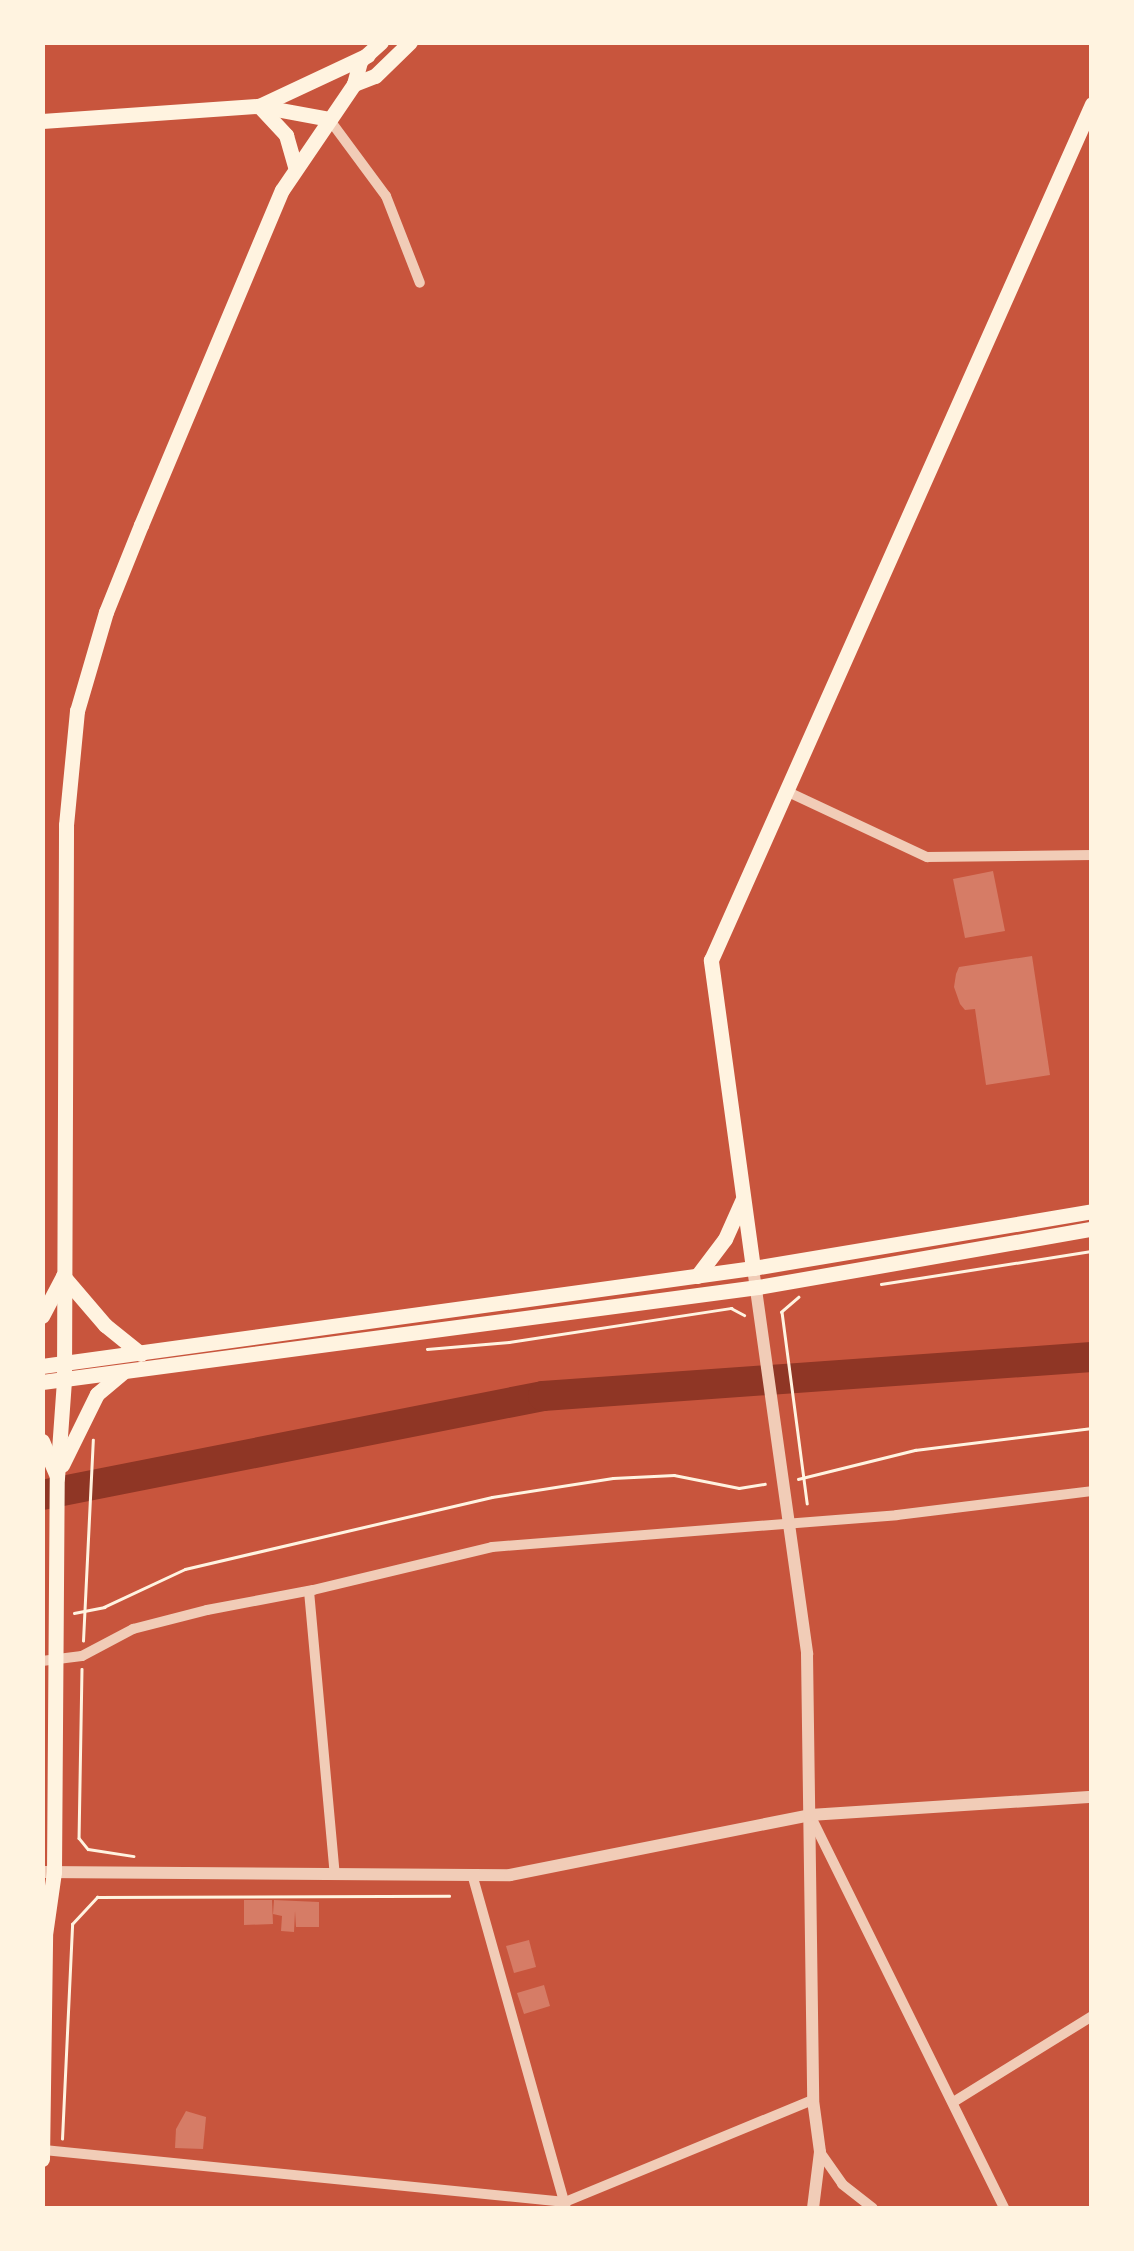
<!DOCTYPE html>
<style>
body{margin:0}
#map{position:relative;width:1134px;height:2251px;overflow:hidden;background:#c8553d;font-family:Poppins,sans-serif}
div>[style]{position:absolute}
.river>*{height:30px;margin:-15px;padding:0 15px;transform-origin:15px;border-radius:15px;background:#8f3625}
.building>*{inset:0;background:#d67c66}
.path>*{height:2.5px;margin:-1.25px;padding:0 1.25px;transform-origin:1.25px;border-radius:1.25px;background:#fff3e0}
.minor>*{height:10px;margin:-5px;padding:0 5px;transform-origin:5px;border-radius:5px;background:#f1ccb7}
.tertiary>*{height:12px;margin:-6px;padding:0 6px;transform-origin:6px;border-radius:6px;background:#f1ccb7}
.secondary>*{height:15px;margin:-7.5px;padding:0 7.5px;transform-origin:7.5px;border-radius:7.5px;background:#fff3e0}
.primary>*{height:15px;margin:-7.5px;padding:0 7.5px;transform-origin:7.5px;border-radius:7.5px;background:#fff3e0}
span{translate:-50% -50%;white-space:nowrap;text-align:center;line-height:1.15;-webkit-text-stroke:10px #fff3e0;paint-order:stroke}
.frame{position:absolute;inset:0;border:45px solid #fff3e0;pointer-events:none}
</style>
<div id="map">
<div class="river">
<div style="left:42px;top:1495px;width:511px;rotate:-11.18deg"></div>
<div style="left:543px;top:1396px;width:550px;rotate:-4.06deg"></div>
</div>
<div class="building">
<div style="clip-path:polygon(993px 871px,1005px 931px,965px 938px,953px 879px)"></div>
<div style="clip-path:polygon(1032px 956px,1050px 1075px,986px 1085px,975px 1009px,965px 1010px,960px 1004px,954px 987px,956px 974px,959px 967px)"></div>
<div style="clip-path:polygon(244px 1900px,272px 1900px,273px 1924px,244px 1925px)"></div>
<div style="clip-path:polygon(274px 1900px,319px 1902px,319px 1927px,296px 1927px,295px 1911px,294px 1932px,281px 1931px,282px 1916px,273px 1914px)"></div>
<div style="clip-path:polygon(529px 1940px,536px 1967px,514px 1973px,506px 1946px)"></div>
<div style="clip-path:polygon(544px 1985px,550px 2006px,524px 2014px,517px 1993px)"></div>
<div style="clip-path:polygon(186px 2111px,206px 2117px,203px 2149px,175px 2148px,176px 2129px)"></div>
</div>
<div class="path">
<div style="left:881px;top:1284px;width:214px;rotate:-8.9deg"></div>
<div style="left:799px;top:1297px;width:23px;rotate:139deg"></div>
<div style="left:782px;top:1312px;width:193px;rotate:82.5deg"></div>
<div style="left:427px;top:1349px;width:82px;rotate:-4.9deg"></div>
<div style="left:509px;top:1342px;width:225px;rotate:-8.7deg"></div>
<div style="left:731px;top:1308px;width:15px;rotate:28deg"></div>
<div style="left:798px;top:1479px;width:121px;rotate:-13.9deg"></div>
<div style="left:915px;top:1450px;width:178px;rotate:-7.1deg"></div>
<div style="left:74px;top:1613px;width:31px;rotate:-11deg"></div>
<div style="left:104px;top:1607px;width:89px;rotate:-25.1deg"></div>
<div style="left:185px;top:1569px;width:315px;rotate:-13.2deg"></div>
<div style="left:492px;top:1497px;width:122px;rotate:-8.9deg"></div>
<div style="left:613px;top:1478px;width:61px;rotate:-2.8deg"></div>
<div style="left:674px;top:1475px;width:66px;rotate:11.3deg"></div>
<div style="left:739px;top:1488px;width:26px;rotate:-9deg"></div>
<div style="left:83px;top:1641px;width:201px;rotate:-87.2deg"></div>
<div style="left:82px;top:1669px;width:169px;rotate:91deg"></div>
<div style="left:79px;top:1838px;width:14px;rotate:51deg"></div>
<div style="left:88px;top:1849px;width:46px;rotate:8.8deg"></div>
<div style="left:62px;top:2139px;width:215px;rotate:-87.3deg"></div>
<div style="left:72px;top:1924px;width:37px;rotate:-47deg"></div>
<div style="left:97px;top:1897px;width:352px;rotate:-0.2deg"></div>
</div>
<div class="minor">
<div style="left:329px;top:119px;width:96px;rotate:53.5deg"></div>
<div style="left:386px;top:196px;width:93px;rotate:68.7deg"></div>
<div style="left:786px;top:791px;width:156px;rotate:25.1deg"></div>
<div style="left:927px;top:857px;width:165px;rotate:-0.7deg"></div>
<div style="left:309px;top:1591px;width:284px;rotate:84.8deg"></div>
<div style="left:42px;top:1661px;width:40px;rotate:-7.1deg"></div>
<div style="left:82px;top:1656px;width:58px;rotate:-27.9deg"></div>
<div style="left:133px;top:1629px;width:76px;rotate:-14.4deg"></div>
<div style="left:207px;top:1610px;width:108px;rotate:-10.7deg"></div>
<div style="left:313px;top:1590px;width:184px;rotate:-13.5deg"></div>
<div style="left:492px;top:1547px;width:406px;rotate:-4.5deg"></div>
<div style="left:897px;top:1515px;width:196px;rotate:-7deg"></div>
<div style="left:810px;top:1815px;width:438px;rotate:63.7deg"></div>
<div style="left:472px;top:1874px;width:347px;rotate:74.3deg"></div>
<div style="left:955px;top:2101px;width:161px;rotate:-31.8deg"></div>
<div style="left:44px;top:2150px;width:524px;rotate:5.7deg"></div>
<div style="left:565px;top:2202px;width:268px;rotate:-22.4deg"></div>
<div style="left:820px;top:2152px;width:39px;rotate:55deg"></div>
<div style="left:842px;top:2184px;width:39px;rotate:38deg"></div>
</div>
<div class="tertiary">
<div style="left:753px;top:1268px;width:390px;rotate:82deg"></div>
<div style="left:807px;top:1654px;width:446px;rotate:89.2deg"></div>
<div style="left:813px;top:2100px;width:52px;rotate:82.3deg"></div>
<div style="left:820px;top:2152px;width:56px;rotate:97.1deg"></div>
<div style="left:42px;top:1872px;width:468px;rotate:0.4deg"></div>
<div style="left:510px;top:1875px;width:306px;rotate:-11.3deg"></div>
<div style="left:810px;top:1815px;width:283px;rotate:-3.7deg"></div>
</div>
<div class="secondary">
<div style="left:259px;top:106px;width:120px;rotate:-25.1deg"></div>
<div style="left:259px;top:106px;width:40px;rotate:47deg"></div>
<div style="left:286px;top:135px;width:33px;rotate:74deg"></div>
<div style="left:42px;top:121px;width:218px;rotate:-4deg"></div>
<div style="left:259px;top:106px;width:71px;rotate:10.5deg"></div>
<div style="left:753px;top:1268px;width:311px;rotate:-97.8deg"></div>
<div style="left:711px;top:960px;width:937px;rotate:-66.01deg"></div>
<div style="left:697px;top:1276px;width:46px;rotate:-52.9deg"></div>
<div style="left:725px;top:1239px;width:42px;rotate:-65.9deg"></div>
</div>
<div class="primary">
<div style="left:354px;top:84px;width:22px;rotate:-21deg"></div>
<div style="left:375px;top:76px;width:49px;rotate:-44.2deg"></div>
<div style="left:42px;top:1316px;width:45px;rotate:-62.3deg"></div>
<div style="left:63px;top:1276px;width:65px;rotate:49.4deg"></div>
<div style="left:105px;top:1325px;width:46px;rotate:38.9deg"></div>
<div style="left:42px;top:1366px;width:718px;rotate:-7.85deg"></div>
<div style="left:753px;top:1268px;width:344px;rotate:-9.5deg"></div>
<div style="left:42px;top:1382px;width:722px;rotate:-7.56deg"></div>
<div style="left:758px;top:1287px;width:339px;rotate:-9.9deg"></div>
<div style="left:42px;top:1441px;width:36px;rotate:67deg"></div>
<div style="left:62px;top:1465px;width:79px;rotate:-63.8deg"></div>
<div style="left:97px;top:1394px;width:33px;rotate:-40deg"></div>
<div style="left:42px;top:2159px;width:224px;rotate:-89.2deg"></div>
<div style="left:45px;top:1935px;width:64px;rotate:-81.9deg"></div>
<div style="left:54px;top:1872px;width:394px;rotate:-89.6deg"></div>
<div style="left:57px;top:1478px;width:98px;rotate:-85.9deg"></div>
<div style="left:64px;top:1380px;width:555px;rotate:-89.79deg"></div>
<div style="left:66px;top:825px;width:115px;rotate:-84.5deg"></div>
<div style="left:77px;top:711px;width:103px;rotate:-73.7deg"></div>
<div style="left:106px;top:612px;width:94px;rotate:-68.1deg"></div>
<div style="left:141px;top:525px;width:363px;rotate:-67.2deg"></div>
<div style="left:282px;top:190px;width:128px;rotate:-55.8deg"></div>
<div style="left:354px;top:84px;width:24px;rotate:-75deg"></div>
<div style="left:360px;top:61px;width:28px;rotate:-42deg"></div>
</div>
<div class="frame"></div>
</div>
